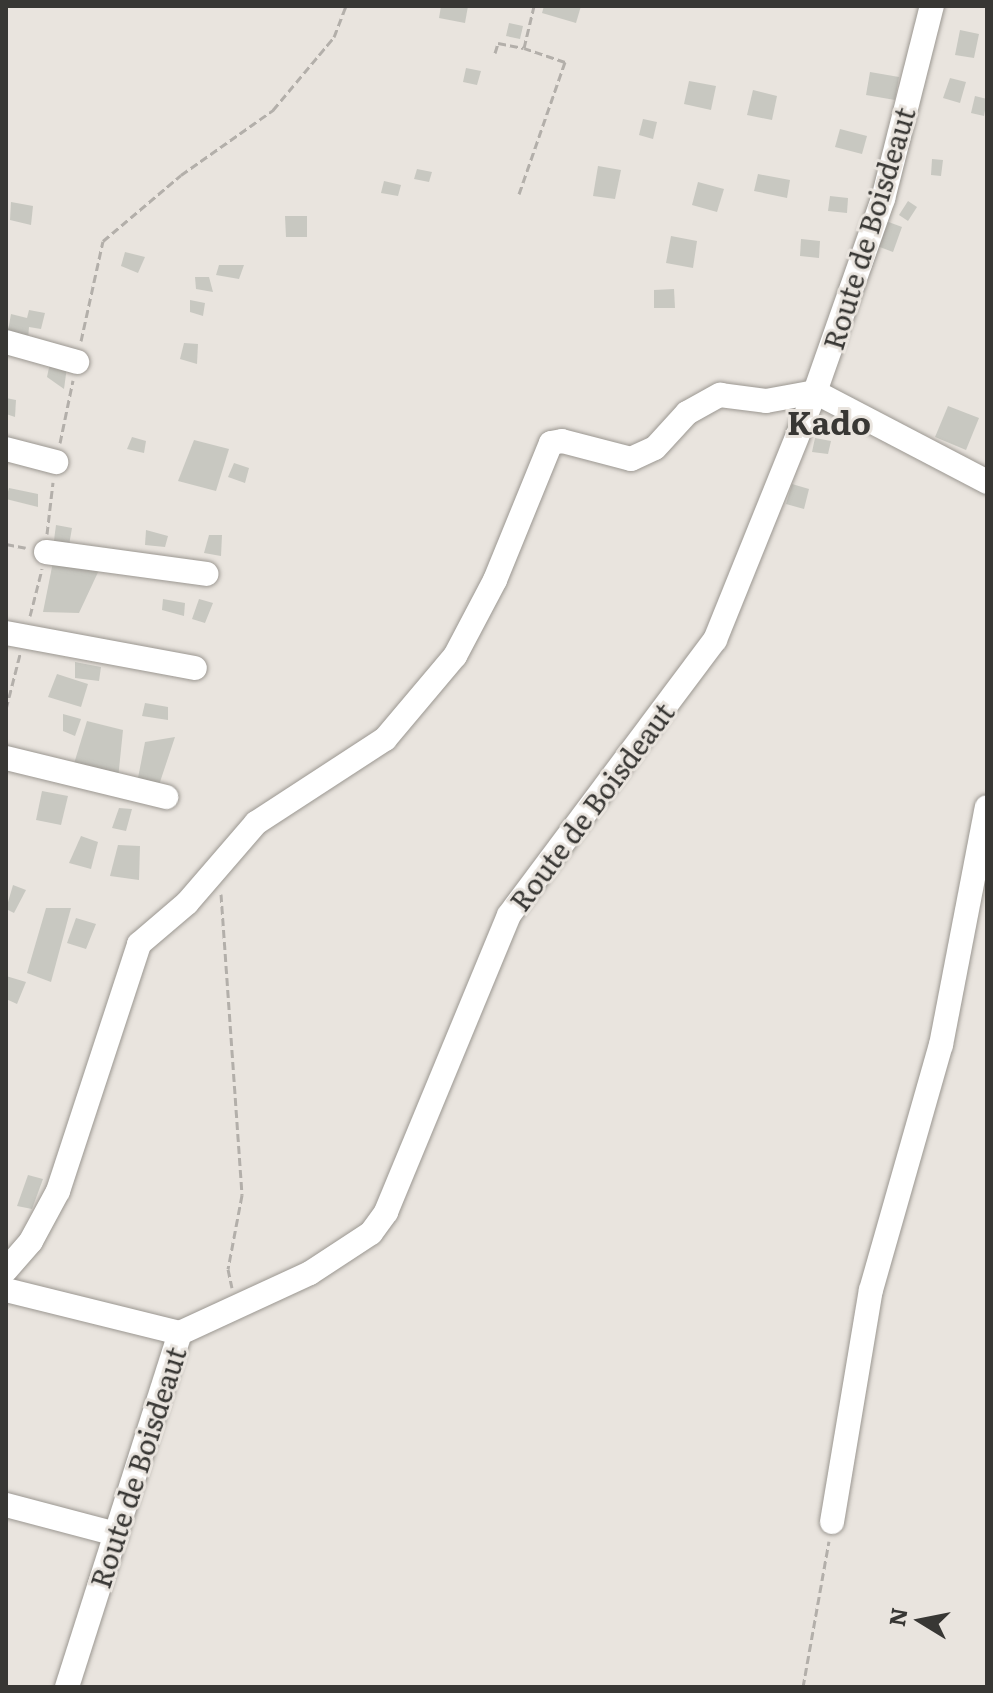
<!DOCTYPE html>
<style>
body{margin:0}
#map{position:relative;width:993px;height:1693px;overflow:hidden;background:#e9e4de;font-family:Literata,serif}
div>[style]{position:absolute}
.building>*{inset:0;background:#c8c8c1}
.path>*{height:3px;margin-top:-1.5px;transform-origin:0;background:repeating-linear-gradient(90deg,#b3afaa 0 8px,transparent 0 12px)}
.roads{filter:drop-shadow(0 0 2px #9b9791) drop-shadow(0 0 2px #9b9791)}
.minor>*{height:24px;margin:-12px;padding:0 12px;transform-origin:12px;border-radius:12px;background:#fff}
span{translate:-50% -50%;white-space:nowrap;text-align:center;line-height:1.15;-webkit-text-stroke:6px #e9e4de;paint-order:stroke}
.street-label{font-size:28px;color:#383734}
.quarter-label{font-size:32px;color:#383734;font-weight:700}
.frame{position:absolute;inset:0;border:8px solid #383734;pointer-events:none}
.north{position:absolute;left:881px;top:1581px;width:80px;height:80px;-webkit-text-stroke:6px #e9e4de;paint-order:stroke;rotate:280deg;font-size:22px;font-weight:700;line-height:32px;text-align:center;color:#383734}
.north::after{content:'';display:block;margin:auto;width:28px;height:36px;background:#383734;clip-path:polygon(50% 0,100% 100%,50% 72%,0 100%)}
</style>
<div id="map">
<div class="building">
<div style="clip-path:polygon(441px 6px,468px 6px,465px 23px,439px 18px)"></div>
<div style="clip-path:polygon(544px 6px,581px 6px,576px 23px,542px 13px)"></div>
<div style="clip-path:polygon(509px 23px,523px 26px,520px 39px,506px 36px)"></div>
<div style="clip-path:polygon(960px 30px,979px 34px,974px 58px,955px 55px)"></div>
<div style="clip-path:polygon(466px 68px,481px 71px,477px 85px,463px 82px)"></div>
<div style="clip-path:polygon(870px 72px,899px 77px,895px 100px,866px 95px)"></div>
<div style="clip-path:polygon(950px 78px,966px 82px,960px 103px,943px 98px)"></div>
<div style="clip-path:polygon(689px 81px,716px 86px,711px 110px,684px 104px)"></div>
<div style="clip-path:polygon(753px 90px,777px 96px,772px 120px,747px 115px)"></div>
<div style="clip-path:polygon(975px 96px,987px 99px,984px 116px,971px 113px)"></div>
<div style="clip-path:polygon(643px 119px,657px 122px,653px 139px,639px 135px)"></div>
<div style="clip-path:polygon(840px 129px,867px 136px,862px 154px,835px 147px)"></div>
<div style="clip-path:polygon(932px 159px,943px 160px,941px 176px,931px 175px)"></div>
<div style="clip-path:polygon(598px 166px,621px 170px,615px 199px,593px 196px)"></div>
<div style="clip-path:polygon(417px 169px,432px 172px,429px 182px,414px 179px)"></div>
<div style="clip-path:polygon(758px 174px,790px 180px,787px 198px,754px 191px)"></div>
<div style="clip-path:polygon(384px 181px,401px 185px,398px 196px,381px 193px)"></div>
<div style="clip-path:polygon(698px 182px,724px 189px,717px 212px,692px 205px)"></div>
<div style="clip-path:polygon(830px 196px,848px 198px,847px 213px,828px 211px)"></div>
<div style="clip-path:polygon(908px 201px,917px 207px,908px 221px,899px 215px)"></div>
<div style="clip-path:polygon(11px 202px,33px 206px,31px 225px,10px 220px)"></div>
<div style="clip-path:polygon(285px 216px,307px 216px,307px 237px,286px 237px)"></div>
<div style="clip-path:polygon(886px 221px,902px 227px,893px 252px,877px 246px)"></div>
<div style="clip-path:polygon(671px 236px,697px 241px,693px 268px,666px 263px)"></div>
<div style="clip-path:polygon(801px 239px,820px 241px,819px 258px,800px 256px)"></div>
<div style="clip-path:polygon(125px 252px,145px 257px,138px 273px,121px 266px)"></div>
<div style="clip-path:polygon(219px 265px,244px 265px,239px 279px,216px 275px)"></div>
<div style="clip-path:polygon(195px 277px,209px 277px,213px 292px,196px 289px)"></div>
<div style="clip-path:polygon(674px 289px,675px 308px,654px 308px,654px 290px)"></div>
<div style="clip-path:polygon(190px 300px,205px 303px,203px 316px,190px 312px)"></div>
<div style="clip-path:polygon(29px 310px,45px 313px,41px 329px,29px 327px,28px 339px,8px 331px,11px 314px,27px 318px)"></div>
<div style="clip-path:polygon(184px 343px,198px 344px,197px 364px,180px 359px)"></div>
<div style="clip-path:polygon(50px 363px,67px 367px,64px 389px,47px 377px)"></div>
<div style="clip-path:polygon(6px 398px,16px 400px,15px 417px,6px 414px)"></div>
<div style="clip-path:polygon(948px 406px,979px 418px,966px 450px,935px 437px)"></div>
<div style="clip-path:polygon(132px 437px,146px 441px,144px 453px,127px 449px)"></div>
<div style="clip-path:polygon(815px 438px,831px 441px,828px 454px,812px 452px)"></div>
<div style="clip-path:polygon(194px 440px,229px 449px,216px 491px,178px 481px)"></div>
<div style="clip-path:polygon(234px 463px,249px 468px,245px 483px,228px 477px)"></div>
<div style="clip-path:polygon(792px 484px,809px 489px,804px 509px,786px 504px)"></div>
<div style="clip-path:polygon(9px 488px,38px 494px,38px 507px,6px 499px)"></div>
<div style="clip-path:polygon(56px 525px,72px 528px,68px 551px,53px 548px)"></div>
<div style="clip-path:polygon(146px 530px,168px 536px,165px 547px,145px 545px)"></div>
<div style="clip-path:polygon(209px 535px,222px 535px,221px 556px,204px 553px)"></div>
<div style="clip-path:polygon(53px 562px,100px 568px,79px 613px,43px 612px)"></div>
<div style="clip-path:polygon(163px 599px,185px 603px,184px 616px,162px 610px)"></div>
<div style="clip-path:polygon(199px 599px,213px 603px,205px 623px,192px 619px)"></div>
<div style="clip-path:polygon(75px 662px,101px 667px,99px 681px,75px 678px)"></div>
<div style="clip-path:polygon(57px 674px,88px 684px,81px 707px,48px 697px)"></div>
<div style="clip-path:polygon(145px 703px,168px 707px,168px 720px,142px 716px)"></div>
<div style="clip-path:polygon(63px 714px,81px 719px,75px 736px,63px 731px)"></div>
<div style="clip-path:polygon(87px 721px,123px 730px,118px 779px,73px 767px)"></div>
<div style="clip-path:polygon(175px 737px,159px 785px,138px 778px,145px 742px)"></div>
<div style="clip-path:polygon(42px 791px,68px 796px,61px 825px,36px 820px)"></div>
<div style="clip-path:polygon(119px 808px,132px 809px,126px 831px,112px 828px)"></div>
<div style="clip-path:polygon(81px 836px,98px 842px,91px 869px,69px 863px)"></div>
<div style="clip-path:polygon(118px 845px,140px 846px,139px 880px,110px 876px)"></div>
<div style="clip-path:polygon(13px 885px,26px 890px,14px 913px,6px 909px)"></div>
<div style="clip-path:polygon(46px 908px,71px 908px,51px 982px,27px 973px)"></div>
<div style="clip-path:polygon(76px 918px,96px 924px,86px 949px,67px 943px)"></div>
<div style="clip-path:polygon(6px 976px,26px 982px,17px 1004px,6px 999px)"></div>
<div style="clip-path:polygon(28px 1175px,43px 1179px,32px 1209px,17px 1206px)"></div>
</div>
<div class="path">
<div style="left:495px;top:53px;width:10px;rotate:-73deg"></div>
<div style="left:498px;top:43px;width:26px;rotate:11deg"></div>
<div style="left:524px;top:48px;width:43px;rotate:-76.6deg"></div>
<div style="left:519px;top:194px;width:140px;rotate:-70.8deg"></div>
<div style="left:565px;top:62px;width:43px;rotate:-161.1deg"></div>
<div style="left:81px;top:341px;width:102px;rotate:-77.6deg"></div>
<div style="left:103px;top:241px;width:102px;rotate:-40.2deg"></div>
<div style="left:181px;top:175px;width:113px;rotate:-35.2deg"></div>
<div style="left:273px;top:110px;width:95px;rotate:-50.1deg"></div>
<div style="left:334px;top:37px;width:33px;rotate:-69deg"></div>
<div style="left:60px;top:443px;width:64px;rotate:-78.3deg"></div>
<div style="left:47px;top:534px;width:52px;rotate:-83.4deg"></div>
<div style="left:6px;top:544px;width:20px;rotate:11deg"></div>
<div style="left:30px;top:616px;width:49px;rotate:-75.7deg"></div>
<div style="left:6px;top:709px;width:57px;rotate:-75.7deg"></div>
<div style="left:221px;top:894px;width:302px;rotate:86deg"></div>
<div style="left:242px;top:1195px;width:75px;rotate:100.7deg"></div>
<div style="left:228px;top:1269px;width:19px;rotate:78deg"></div>
<div style="left:803px;top:1687px;width:148px;rotate:-79.9deg"></div>
</div>
<div class="roads">
<div class="minor">
<div style="left:6px;top:342px;width:74px;rotate:15.7deg"></div>
<div style="left:6px;top:449px;width:52px;rotate:14.6deg"></div>
<div style="left:46px;top:552px;width:162px;rotate:7.8deg"></div>
<div style="left:6px;top:633px;width:192px;rotate:10.5deg"></div>
<div style="left:6px;top:758px;width:165px;rotate:13.7deg"></div>
<div style="left:6px;top:1270px;width:38px;rotate:-49deg"></div>
<div style="left:31px;top:1241px;width:57px;rotate:-61.6deg"></div>
<div style="left:58px;top:1191px;width:260px;rotate:-71.8deg"></div>
<div style="left:139px;top:944px;width:63px;rotate:-40.5deg"></div>
<div style="left:187px;top:903px;width:106px;rotate:-49.2deg"></div>
<div style="left:256px;top:823px;width:154px;rotate:-33.1deg"></div>
<div style="left:385px;top:739px;width:109px;rotate:-49.9deg"></div>
<div style="left:455px;top:656px;width:86px;rotate:-62.2deg"></div>
<div style="left:495px;top:580px;width:148px;rotate:-67.8deg"></div>
<div style="left:551px;top:443px;width:11px;rotate:-10deg"></div>
<div style="left:562px;top:441px;width:71px;rotate:14.6deg"></div>
<div style="left:631px;top:459px;width:26px;rotate:-25deg"></div>
<div style="left:655px;top:448px;width:47px;rotate:-47.6deg"></div>
<div style="left:687px;top:413px;width:38px;rotate:-29deg"></div>
<div style="left:720px;top:395px;width:46px;rotate:7.4deg"></div>
<div style="left:766px;top:401px;width:50px;rotate:-10.4deg"></div>
<div style="left:815px;top:392px;width:194px;rotate:27.6deg"></div>
<div style="left:6px;top:1290px;width:179px;rotate:13.9deg"></div>
<div style="left:6px;top:1505px;width:114px;rotate:14.8deg"></div>
<div style="left:832px;top:1522px;width:235px;rotate:-80.5deg"></div>
<div style="left:871px;top:1290px;width:255px;rotate:-74.1deg"></div>
<div style="left:941px;top:1045px;width:242px;rotate:-79.1deg"></div>
<div style="left:67px;top:1687px;width:372px;rotate:-72.3deg"></div>
<div style="left:180px;top:1333px;width:143px;rotate:-24.8deg"></div>
<div style="left:310px;top:1273px;width:73px;rotate:-33.3deg"></div>
<div style="left:371px;top:1233px;width:26px;rotate:-54deg"></div>
<div style="left:386px;top:1212px;width:321px;rotate:-67.5deg"></div>
<div style="left:509px;top:915px;width:344px;rotate:-53.2deg"></div>
<div style="left:715px;top:640px;width:267px;rotate:-68deg"></div>
<div style="left:815px;top:392px;width:205px;rotate:-70.6deg"></div>
<div style="left:883px;top:199px;width:199px;rotate:-75.8deg"></div>
</div>
</div>
<div class="street-label">
<span style="left:868px;top:228px;rotate:-73deg">Route de Boisdeaut</span>
<span style="left:591px;top:806px;rotate:-53deg">Route de Boisdeaut</span>
<span style="left:137px;top:1467px;rotate:-72deg">Route de Boisdeaut</span>
</div>
<div class="quarter-label">
<span style="left:829px;top:421px">Kado</span>
</div>
<div class="frame"></div>
<div class="north">N</div>
</div>
